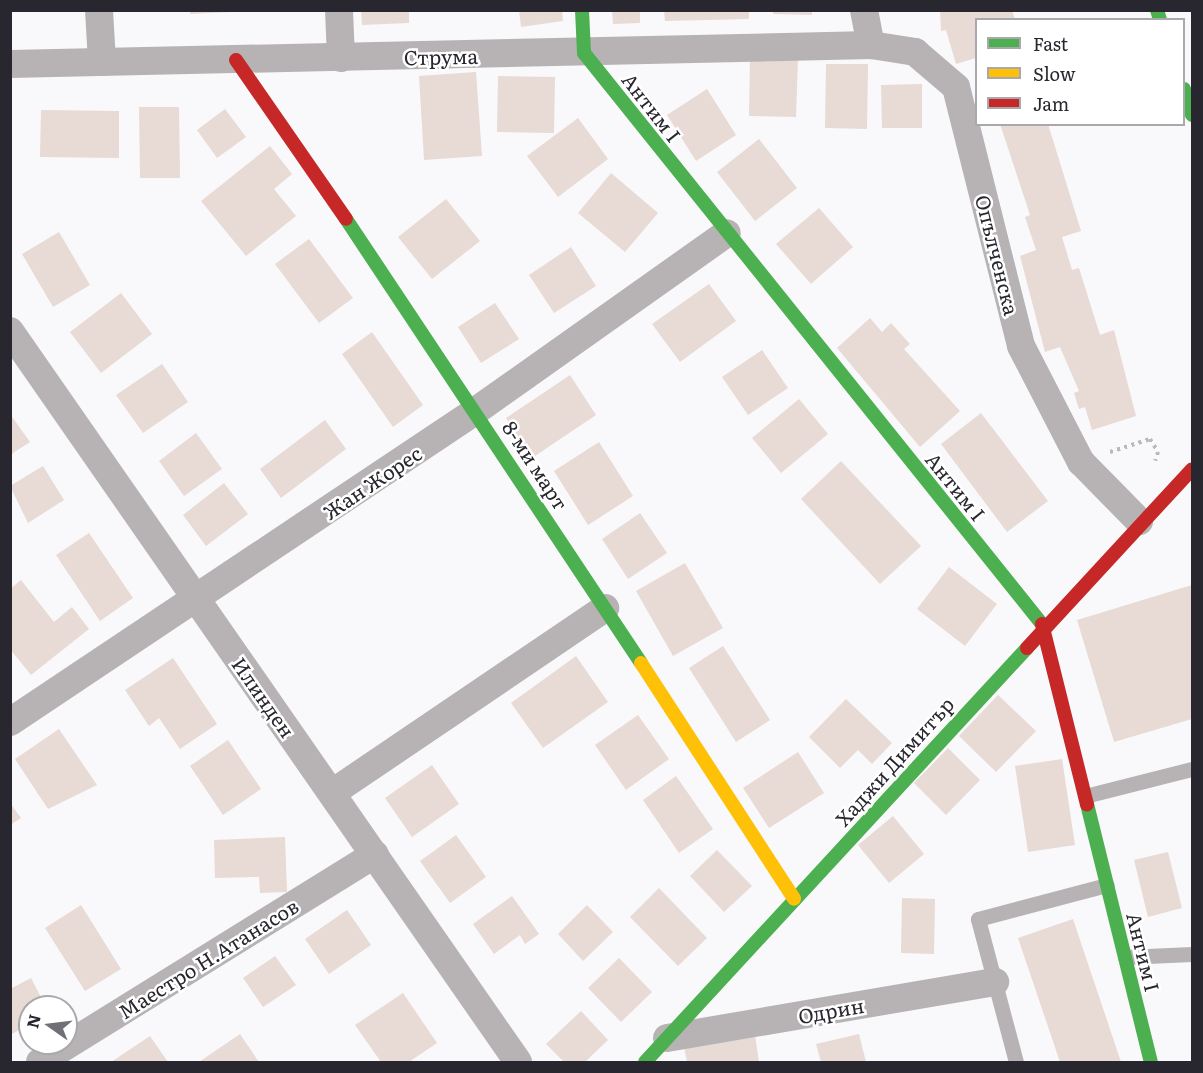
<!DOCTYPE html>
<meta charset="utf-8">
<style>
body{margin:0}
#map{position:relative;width:1203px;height:1073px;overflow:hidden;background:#f9f9fb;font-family:Literata,serif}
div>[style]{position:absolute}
.building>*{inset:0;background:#e8dad4}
.path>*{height:4px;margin-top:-2px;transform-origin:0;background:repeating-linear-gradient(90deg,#bab8ba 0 3px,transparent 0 7.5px)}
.lane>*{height:15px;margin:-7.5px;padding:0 7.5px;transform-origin:7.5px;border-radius:7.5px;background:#b7b3b4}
.street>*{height:28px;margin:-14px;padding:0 14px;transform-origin:14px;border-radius:14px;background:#b7b3b4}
.fast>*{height:14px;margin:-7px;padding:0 7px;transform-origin:7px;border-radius:7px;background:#4caf50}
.slow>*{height:14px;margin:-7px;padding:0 7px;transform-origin:7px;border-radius:7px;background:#ffc107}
.jam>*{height:14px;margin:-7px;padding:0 7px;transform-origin:7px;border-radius:7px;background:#c62828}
span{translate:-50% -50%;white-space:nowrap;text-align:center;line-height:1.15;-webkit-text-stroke:5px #fff;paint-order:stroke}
.street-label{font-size:20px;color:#28262f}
.frame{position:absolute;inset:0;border:12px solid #28262f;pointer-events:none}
.legend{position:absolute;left:975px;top:18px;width:210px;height:108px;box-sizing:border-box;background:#fff;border:2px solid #a9a8ac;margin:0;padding:8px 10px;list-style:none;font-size:18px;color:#28262f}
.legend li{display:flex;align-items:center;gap:12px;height:30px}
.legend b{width:30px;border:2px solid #a9a8ac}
.north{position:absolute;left:18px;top:995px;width:60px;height:60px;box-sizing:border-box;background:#fff;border:2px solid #a9a8ac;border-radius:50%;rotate:284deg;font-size:16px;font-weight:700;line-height:24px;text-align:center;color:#28262f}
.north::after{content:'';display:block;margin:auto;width:21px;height:27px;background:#717076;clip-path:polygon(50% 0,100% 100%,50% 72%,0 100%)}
</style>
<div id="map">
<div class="building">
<div style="clip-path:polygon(190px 10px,231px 10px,231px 12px,190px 14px)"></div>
<div style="clip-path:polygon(361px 10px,409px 10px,409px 23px,362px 25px)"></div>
<div style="clip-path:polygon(519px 10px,562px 10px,563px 21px,521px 27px)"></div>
<div style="clip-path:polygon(612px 10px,640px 10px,640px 23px,613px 24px)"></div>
<div style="clip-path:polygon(664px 10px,749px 10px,749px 19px,665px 21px)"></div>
<div style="clip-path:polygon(773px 10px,812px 10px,812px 15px,773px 14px)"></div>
<div style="clip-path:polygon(940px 10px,1012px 10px,1015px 20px,976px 20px,976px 58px,956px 64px,946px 30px,941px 31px)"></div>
<div style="clip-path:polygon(750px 57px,798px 59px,796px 117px,749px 116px)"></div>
<div style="clip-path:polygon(826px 64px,868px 64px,867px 129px,825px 128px)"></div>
<div style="clip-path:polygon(476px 72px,482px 156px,424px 160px,419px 76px)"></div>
<div style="clip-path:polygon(498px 76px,555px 77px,554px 133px,497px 132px)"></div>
<div style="clip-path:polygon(922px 84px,922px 128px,882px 128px,881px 85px)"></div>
<div style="clip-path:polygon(707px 89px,736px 135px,696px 161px,667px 115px)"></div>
<div style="clip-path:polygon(139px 107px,179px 107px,180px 178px,140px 178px)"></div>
<div style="clip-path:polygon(225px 109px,246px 137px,217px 158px,197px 130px)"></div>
<div style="clip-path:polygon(41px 110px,119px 111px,119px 158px,40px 157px)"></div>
<div style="clip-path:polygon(578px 118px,608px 159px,558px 197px,527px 156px)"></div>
<div style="clip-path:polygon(1000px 124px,1048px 124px,1081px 231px,1062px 237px,1072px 270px,1079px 268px,1100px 335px,1114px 330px,1136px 416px,1092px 430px,1085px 407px,1079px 409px,1074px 393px,1079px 391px,1060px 347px,1045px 352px,1020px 256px,1036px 250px,1025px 217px,1030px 215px)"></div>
<div style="clip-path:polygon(759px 139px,797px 188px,755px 221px,717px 172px)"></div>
<div style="clip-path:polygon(270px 146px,292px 174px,274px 189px,296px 216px,246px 256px,201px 201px)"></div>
<div style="clip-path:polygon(611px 173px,658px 213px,625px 252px,578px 213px)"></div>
<div style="clip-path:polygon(446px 199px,480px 241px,432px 279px,398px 237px)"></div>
<div style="clip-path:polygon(819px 208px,853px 247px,811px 284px,776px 244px)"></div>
<div style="clip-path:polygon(59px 232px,90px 285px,53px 307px,22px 254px)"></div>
<div style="clip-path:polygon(309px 239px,353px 298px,319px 323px,275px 264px)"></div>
<div style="clip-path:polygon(571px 247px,596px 286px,554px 313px,529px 275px)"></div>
<div style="clip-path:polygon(709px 284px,736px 321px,680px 362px,652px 324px)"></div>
<div style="clip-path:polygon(121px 293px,152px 334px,101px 373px,70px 332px)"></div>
<div style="clip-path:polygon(495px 303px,519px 339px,481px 363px,458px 327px)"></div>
<div style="clip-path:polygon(870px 318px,882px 332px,891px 323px,910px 344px,904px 349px,960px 411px,920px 447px,837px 348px)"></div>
<div style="clip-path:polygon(372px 332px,423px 405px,393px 427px,342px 354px)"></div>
<div style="clip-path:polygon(762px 350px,788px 388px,748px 415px,722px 377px)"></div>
<div style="clip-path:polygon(162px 364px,188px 402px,143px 433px,116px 395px)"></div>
<div style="clip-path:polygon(570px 375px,596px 415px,532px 458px,506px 418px)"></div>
<div style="clip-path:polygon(799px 399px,828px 434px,781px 473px,752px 438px)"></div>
<div style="clip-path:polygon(981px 413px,1048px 501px,1007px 532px,941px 444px)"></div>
<div style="clip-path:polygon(10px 414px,30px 442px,10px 455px)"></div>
<div style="clip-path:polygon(325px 420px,346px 449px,281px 498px,260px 469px)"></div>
<div style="clip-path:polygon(196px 433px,222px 469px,184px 496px,159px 461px)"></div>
<div style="clip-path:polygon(599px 442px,633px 496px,588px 525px,554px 471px)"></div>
<div style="clip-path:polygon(841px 461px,921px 546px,880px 584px,801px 499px)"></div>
<div style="clip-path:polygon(43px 466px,64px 500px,28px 523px,10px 486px)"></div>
<div style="clip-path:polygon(224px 483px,248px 514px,206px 546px,183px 515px)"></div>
<div style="clip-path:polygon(640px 513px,667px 553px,628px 579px,602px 539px)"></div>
<div style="clip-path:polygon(89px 533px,133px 598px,100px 621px,56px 555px)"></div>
<div style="clip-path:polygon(685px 563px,723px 628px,673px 656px,636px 591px)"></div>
<div style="clip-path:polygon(949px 567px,997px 604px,965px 646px,917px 609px)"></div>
<div style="clip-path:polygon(21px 580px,54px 622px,72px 607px,89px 629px,31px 675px,10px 649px,10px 589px)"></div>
<div style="clip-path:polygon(1192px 585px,1192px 719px,1114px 742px,1077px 620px)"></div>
<div style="clip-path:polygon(723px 646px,770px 720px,736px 742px,689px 668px)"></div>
<div style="clip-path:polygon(576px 656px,608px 702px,543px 748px,511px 703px)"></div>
<div style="clip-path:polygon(173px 658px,217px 724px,180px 749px,159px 718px,149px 726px,125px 690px)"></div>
<div style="clip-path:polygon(998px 695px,1036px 731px,996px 772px,959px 736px)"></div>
<div style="clip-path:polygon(846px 699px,892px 743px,872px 764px,858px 750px,840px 768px,809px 737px)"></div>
<div style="clip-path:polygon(638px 715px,669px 759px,626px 790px,595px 745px)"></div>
<div style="clip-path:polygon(59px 729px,97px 785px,48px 809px,15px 759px)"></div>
<div style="clip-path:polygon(228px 740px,261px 789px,223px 815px,190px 766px)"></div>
<div style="clip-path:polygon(948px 748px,980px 780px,946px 815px,914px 783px)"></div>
<div style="clip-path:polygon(798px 752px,824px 793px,769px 828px,743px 788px)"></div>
<div style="clip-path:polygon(1062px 759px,1075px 845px,1028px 852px,1015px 766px)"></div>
<div style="clip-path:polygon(432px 765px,459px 804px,412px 837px,385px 798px)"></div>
<div style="clip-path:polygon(676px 776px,713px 829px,679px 853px,643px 800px)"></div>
<div style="clip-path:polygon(10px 803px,21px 818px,10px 825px)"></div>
<div style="clip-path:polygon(893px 816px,924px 854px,889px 883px,858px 845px)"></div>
<div style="clip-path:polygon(456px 835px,486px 877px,450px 903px,420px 861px)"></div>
<div style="clip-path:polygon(285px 837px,287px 892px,260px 893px,259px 877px,215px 878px,214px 840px)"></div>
<div style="clip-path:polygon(717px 850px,752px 886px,724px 912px,690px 876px)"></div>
<div style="clip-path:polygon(1168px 852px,1182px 908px,1148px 917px,1134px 860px)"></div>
<div style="clip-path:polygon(659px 888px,707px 938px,678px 966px,630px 917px)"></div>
<div style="clip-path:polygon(512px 896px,539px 934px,525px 944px,520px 935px,494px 954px,473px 924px)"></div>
<div style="clip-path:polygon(902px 898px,935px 899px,934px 954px,901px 953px)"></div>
<div style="clip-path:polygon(81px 905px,121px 969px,85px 991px,45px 928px)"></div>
<div style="clip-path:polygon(587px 905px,613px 932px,583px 961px,558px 934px)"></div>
<div style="clip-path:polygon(347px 910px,371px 945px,329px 974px,305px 939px)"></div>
<div style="clip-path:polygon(1073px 919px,1121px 1062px,1060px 1062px,1018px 938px)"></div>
<div style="clip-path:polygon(275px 956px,296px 985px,263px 1007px,243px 978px)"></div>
<div style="clip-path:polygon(619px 958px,652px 992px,621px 1022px,588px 988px)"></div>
<div style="clip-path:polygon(31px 978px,46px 1007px,30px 1007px,30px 1024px,10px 1035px,10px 989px)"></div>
<div style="clip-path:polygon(403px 993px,437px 1043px,409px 1062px,381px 1062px,355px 1025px)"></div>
<div style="clip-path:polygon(581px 1011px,608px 1040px,585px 1062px,564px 1062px,546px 1044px)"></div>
<div style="clip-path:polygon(240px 1034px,259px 1062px,199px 1062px)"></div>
<div style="clip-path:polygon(859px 1034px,866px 1062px,821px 1062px,816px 1044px)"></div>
<div style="clip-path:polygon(755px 1035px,759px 1062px,687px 1062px,684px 1047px)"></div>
<div style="clip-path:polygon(150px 1036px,168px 1062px,111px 1062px)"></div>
</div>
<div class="path">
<div style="left:1110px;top:452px;width:42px;rotate:-18deg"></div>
<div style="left:1150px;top:439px;width:15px;rotate:58deg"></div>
<div style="left:1158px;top:452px;width:9px;rotate:108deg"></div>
</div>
<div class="lane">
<div style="left:1085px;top:796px;width:110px;rotate:-14.2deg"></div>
<div style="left:1125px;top:957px;width:67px;rotate:-2.6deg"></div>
<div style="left:1016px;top:1062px;width:148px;rotate:-104.9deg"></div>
<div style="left:978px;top:919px;width:133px;rotate:-14.8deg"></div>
</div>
<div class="street">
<div style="left:99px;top:10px;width:52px;rotate:86.7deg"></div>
<div style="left:339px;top:10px;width:48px;rotate:87.6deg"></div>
<div style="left:864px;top:10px;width:36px;rotate:79deg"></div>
<div style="left:871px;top:45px;width:45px;rotate:9deg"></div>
<div style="left:915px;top:52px;width:54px;rotate:40.5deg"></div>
<div style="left:956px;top:87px;width:267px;rotate:75.9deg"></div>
<div style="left:1021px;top:346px;width:131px;rotate:62.7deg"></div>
<div style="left:1081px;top:462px;width:83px;rotate:45.5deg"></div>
<div style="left:10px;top:64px;width:861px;rotate:-1.26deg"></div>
<div style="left:10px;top:331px;width:890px;rotate:55.2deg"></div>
<div style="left:10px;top:722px;width:562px;rotate:-33.75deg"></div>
<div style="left:477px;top:410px;width:306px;rotate:-35.3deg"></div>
<div style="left:332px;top:793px;width:330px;rotate:-34.1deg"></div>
<div style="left:667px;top:1038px;width:333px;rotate:-9.7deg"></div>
<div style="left:40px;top:1062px;width:394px;rotate:-31.8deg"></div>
</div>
<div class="fast">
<div style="left:582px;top:10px;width:43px;rotate:87.3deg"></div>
<div style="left:584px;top:53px;width:732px;rotate:51.27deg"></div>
<div style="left:1157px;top:10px;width:10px;rotate:73deg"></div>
<div style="left:1184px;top:89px;width:27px;rotate:73deg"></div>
<div style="left:346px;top:219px;width:533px;rotate:56.4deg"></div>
<div style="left:1087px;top:804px;width:266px;rotate:76.1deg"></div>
<div style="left:645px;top:1062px;width:563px;rotate:-47.3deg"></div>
</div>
<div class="slow">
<div style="left:641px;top:663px;width:281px;rotate:57deg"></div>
</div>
<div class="jam">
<div style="left:236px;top:60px;width:193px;rotate:55.3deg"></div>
<div style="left:1042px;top:624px;width:186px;rotate:76deg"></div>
<div style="left:1027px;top:648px;width:243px;rotate:-47.3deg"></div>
</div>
<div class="street-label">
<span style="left:441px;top:56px;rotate:-1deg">Струма</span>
<span style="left:652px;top:107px;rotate:52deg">Антим I</span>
<span style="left:998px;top:255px;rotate:76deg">Опълченска</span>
<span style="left:536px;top:465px;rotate:57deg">8-ми март</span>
<span style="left:372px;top:482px;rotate:-34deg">Жан Жорес</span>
<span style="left:956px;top:486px;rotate:51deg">Антим I</span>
<span style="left:264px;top:697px;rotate:55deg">Илинден</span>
<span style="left:894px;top:761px;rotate:-48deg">Хаджи Димитър</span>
<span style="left:1144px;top:952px;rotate:76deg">Антим I</span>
<span style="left:208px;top:958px;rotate:-32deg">Маестро Н.Атанасов</span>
<span style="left:831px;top:1010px;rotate:-10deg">Одрин</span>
</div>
<div class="frame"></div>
<ul class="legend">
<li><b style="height:8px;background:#4caf50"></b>Fast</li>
<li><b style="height:8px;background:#ffc107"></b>Slow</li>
<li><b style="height:8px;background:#c62828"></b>Jam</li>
</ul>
<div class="north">N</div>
</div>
